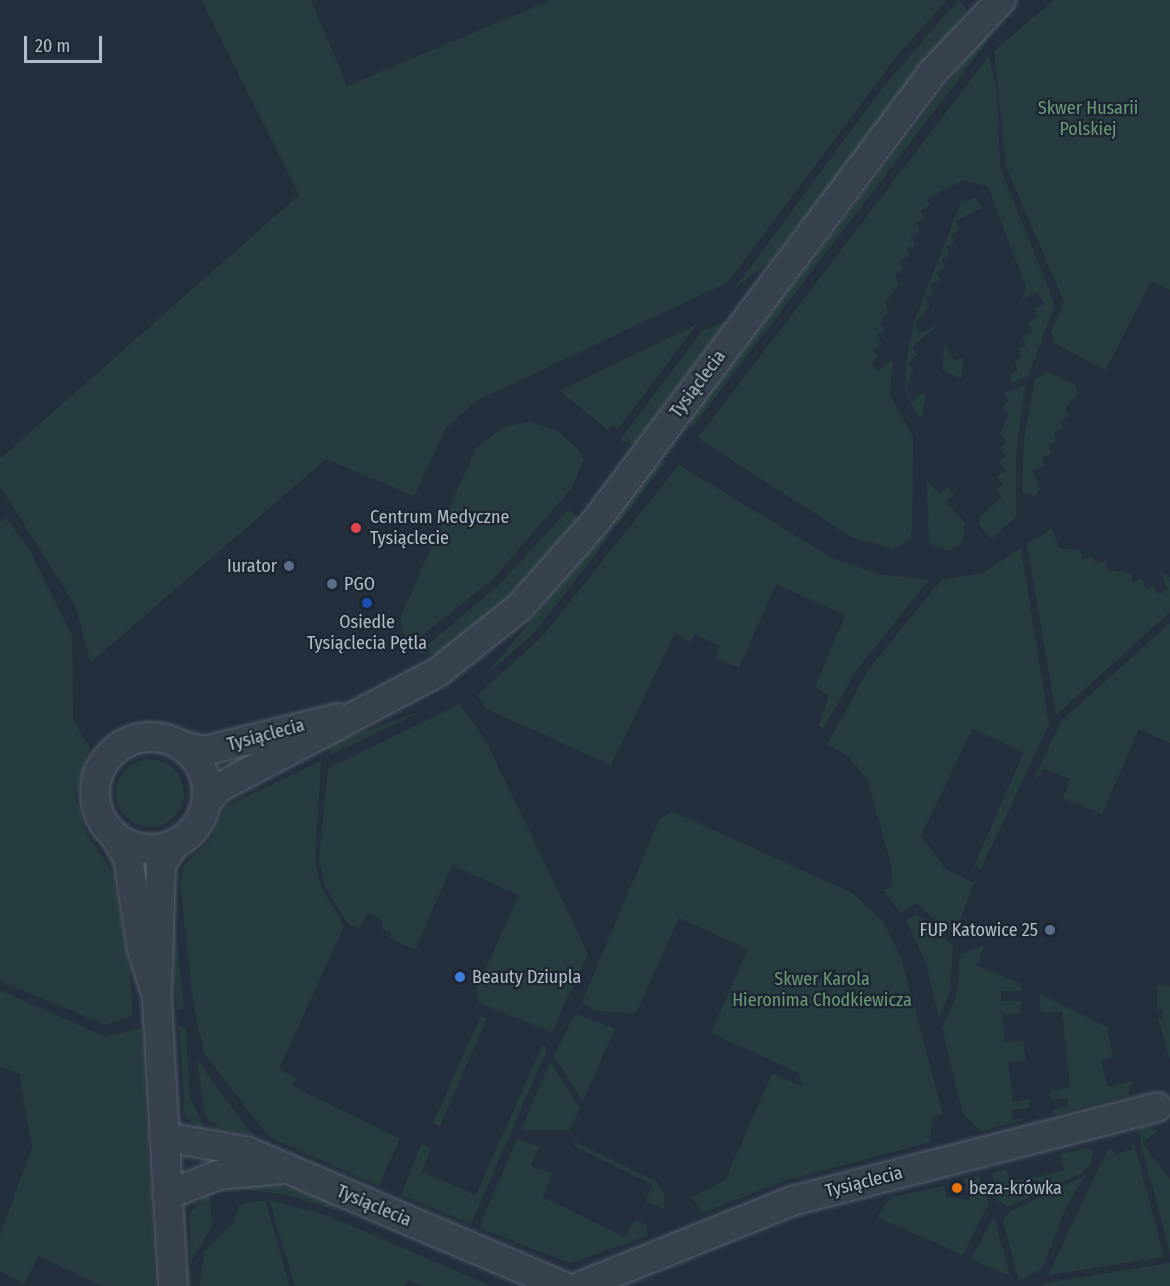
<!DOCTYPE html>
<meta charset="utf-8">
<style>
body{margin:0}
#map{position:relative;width:1170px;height:1286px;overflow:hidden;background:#242f3e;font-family:"Fira Sans Condensed",sans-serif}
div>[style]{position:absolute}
.green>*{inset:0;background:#263c3f}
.round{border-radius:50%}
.roads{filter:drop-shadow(0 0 2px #565f6c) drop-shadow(0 0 2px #565f6c)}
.street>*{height:28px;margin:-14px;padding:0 14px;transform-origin:14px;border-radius:14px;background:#38414e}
.street>.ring{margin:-14px;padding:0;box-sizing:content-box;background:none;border:28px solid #38414e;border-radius:50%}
.dots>*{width:16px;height:16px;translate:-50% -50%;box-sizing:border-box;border:3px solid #1d2633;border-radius:50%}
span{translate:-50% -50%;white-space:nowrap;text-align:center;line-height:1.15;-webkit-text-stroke:4.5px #1d2633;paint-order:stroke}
.park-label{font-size:18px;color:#6b9a76}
.street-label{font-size:18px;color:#b4bcc9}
.poi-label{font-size:18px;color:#b4bcc9}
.left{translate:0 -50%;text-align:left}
.right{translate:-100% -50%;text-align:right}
.scale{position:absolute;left:24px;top:36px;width:78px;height:27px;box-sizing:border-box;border:3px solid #b4bcc9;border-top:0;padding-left:8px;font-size:18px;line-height:21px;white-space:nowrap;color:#b4bcc9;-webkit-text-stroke:4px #1d2633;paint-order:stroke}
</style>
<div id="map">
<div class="green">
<div style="clip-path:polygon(201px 0,311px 0,347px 86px,551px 0,947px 0,896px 57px,728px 282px,476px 401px,446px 428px,414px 496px,326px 459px,91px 662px,75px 605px,0 486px,0 459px,299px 195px)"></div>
<div style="clip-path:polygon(958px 0,967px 10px,771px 261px,734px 289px,885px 85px)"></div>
<div style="clip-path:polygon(1054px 0,1170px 0,1170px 290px,1151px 281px,1106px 370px,1054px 343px,1051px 332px,1064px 302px,1006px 166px,994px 51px)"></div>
<div style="clip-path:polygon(986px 33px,988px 41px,692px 428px,689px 420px)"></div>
<div style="clip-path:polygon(989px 56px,997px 92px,1000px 168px,1055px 305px,1028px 376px,1012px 383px,1009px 375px,1018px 371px,1014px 361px,1022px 357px,1018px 349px,1026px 345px,1022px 337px,1032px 332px,1028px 323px,1037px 318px,1034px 309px,1044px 304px,1038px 292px,1022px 299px,1026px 287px,988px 187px,964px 180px,927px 198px,930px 206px,920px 210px,924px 219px,916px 222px,920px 232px,911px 236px,915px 245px,906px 249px,909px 256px,899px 261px,903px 270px,895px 275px,899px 285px,885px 302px,889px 312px,880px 322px,885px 330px,877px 335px,882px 344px,873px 350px,878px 358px,871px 363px,877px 371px,893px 360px,890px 395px,913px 437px,912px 530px,910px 539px,894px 549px,851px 537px,698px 438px)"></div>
<div style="clip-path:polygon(975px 198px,982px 208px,955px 221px,960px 230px,951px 234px,954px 243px,946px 247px,949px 255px,942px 259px,945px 268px,936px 272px,940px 280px,930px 284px,934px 294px,926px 297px,930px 306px,915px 323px,919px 333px,938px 325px,912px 347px,917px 355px,908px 362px,913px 370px,906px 390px,912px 401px,926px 391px,922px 416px,917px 416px,905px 390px,906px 361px,914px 322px,961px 202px)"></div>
<div style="clip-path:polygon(728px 320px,634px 445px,620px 440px,702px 331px)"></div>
<div style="clip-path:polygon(697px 324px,618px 429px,612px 425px,608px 430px,560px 391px)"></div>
<div style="clip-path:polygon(945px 343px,954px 361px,963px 357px,962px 379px,942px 370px)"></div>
<div style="clip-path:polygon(1048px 372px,1075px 385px,1078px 394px,1065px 408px,1069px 416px,1060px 420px,1063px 429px,1054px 432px,1057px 441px,1048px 445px,1051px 454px,1042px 457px,1045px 466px,1033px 470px,1040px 489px,1035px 496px,1022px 492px,1024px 439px,1035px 379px)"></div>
<div style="clip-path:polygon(1025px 385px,1016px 454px,1016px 517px,991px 539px,979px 525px,980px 517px,1002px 497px,996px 490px,1003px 484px,997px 477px,1005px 470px,999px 462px,1006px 456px,1000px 448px,1007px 442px,1000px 434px,1009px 414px,1002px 407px,1009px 400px,1004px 393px)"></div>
<div style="clip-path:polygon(531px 422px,556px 430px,578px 449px,584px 461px,571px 489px,493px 579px,416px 640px,405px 641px,400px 618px,476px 448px,506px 426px)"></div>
<div style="clip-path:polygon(667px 460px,617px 526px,612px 522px,653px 468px)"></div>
<div style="clip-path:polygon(679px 465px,834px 559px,878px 574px,929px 580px,858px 668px,823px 728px,818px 726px,829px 696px,815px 687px,845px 615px,776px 584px,739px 668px,715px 658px,720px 646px,694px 634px,691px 642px,675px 633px,611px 765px,487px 709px,477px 695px,541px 638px)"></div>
<div style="clip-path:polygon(927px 480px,939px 494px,947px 487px,954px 495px,946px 502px,965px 523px,962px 543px,950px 551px,929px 543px)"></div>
<div style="clip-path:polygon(568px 510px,579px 518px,508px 598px,438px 654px,418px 653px,499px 585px)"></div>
<div style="clip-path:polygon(6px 518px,31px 552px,72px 636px,73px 720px,90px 748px,75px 797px,86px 832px,113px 873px,130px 973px,133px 1015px,106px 1025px,0 981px,0 523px)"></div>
<div style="clip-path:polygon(1052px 529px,1059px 548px,1080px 550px,1082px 559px,1092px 556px,1096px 564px,1105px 561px,1108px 570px,1130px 573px,1133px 582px,1142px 579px,1146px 589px,1154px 586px,1158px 594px,1168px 590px,1160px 571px,1170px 577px,1170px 612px,1056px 715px,1027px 544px)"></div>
<div style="clip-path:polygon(603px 534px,608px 538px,535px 632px,486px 675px)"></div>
<div style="clip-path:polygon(1021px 548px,1049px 724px,981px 869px,974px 866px,1024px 752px,972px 729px,921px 836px,946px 869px,974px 883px,954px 936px,916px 903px,901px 913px,882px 889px,892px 888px,891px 865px,868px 781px,849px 757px,827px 744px,869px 669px,941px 580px,983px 573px)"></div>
<div style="clip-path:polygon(1170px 623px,1170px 743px,1139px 729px,1102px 814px,1063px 798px,1070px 779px,1043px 768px,1031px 787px,1060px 722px)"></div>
<div style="clip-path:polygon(460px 704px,486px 741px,588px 954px,552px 1032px,479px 1003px,476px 990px,519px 895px,452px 865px,415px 950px,389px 938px,391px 933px,381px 928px,384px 921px,367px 913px,359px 929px,347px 923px,326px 888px,319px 860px,328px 768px)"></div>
<div style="clip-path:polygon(422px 711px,331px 755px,327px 746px,348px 737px)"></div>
<div class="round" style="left:116px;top:759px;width:68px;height:68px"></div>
<div style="clip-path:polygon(321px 761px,315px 860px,321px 887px,344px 926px,279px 1069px,296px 1078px,292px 1086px,400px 1139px,379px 1186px,269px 1137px,205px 1054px,194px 1009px,180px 884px,183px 866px,211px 839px,226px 806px)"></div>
<div style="clip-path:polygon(672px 811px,852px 893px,883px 921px,902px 961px,943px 1114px,933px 1117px,930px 1142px,785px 1181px,702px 1213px,692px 1197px,725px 1180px,772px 1074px,802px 1086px,799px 1073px,711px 1033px,748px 949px,679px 918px,636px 1013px,596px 1011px,582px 1002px,659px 820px)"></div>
<div style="clip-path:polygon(169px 873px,184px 1009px,177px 1009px)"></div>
<div style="clip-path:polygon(916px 914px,953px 946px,950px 993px,939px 1018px,926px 963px,906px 920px)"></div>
<div style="clip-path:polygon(984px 946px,976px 965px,1021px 984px,1021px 991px,1001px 991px,1001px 1001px,1021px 1001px,1021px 1013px,1002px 1014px,1005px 1042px,1023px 1041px,1026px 1060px,1008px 1062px,1013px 1102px,1030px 1099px,1029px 1108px,1011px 1110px,1012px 1120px,1031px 1118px,981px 1131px,963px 1114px,942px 1028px,957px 996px,960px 954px)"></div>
<div style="clip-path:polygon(1157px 985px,1170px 986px,1170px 1060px,1158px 1019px,1163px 1018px,1162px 1009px,1157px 1010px)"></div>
<div style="clip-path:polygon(0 990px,106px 1037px,141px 1028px,155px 1286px,101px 1286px,39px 1256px,24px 1284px,0 1271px,0 1235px,32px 1147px,19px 1074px,0 1067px)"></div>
<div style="clip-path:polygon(1040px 994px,1107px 1027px,1113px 1057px,1101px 1060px,1108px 1087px,1133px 1081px,1127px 1096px,1054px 1115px,1052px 1110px,1068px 1107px,1067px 1098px,1051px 1100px,1050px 1091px,1070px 1087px,1062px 1011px,1041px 1013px)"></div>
<div style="clip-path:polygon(576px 1014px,615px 1029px,583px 1101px,553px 1055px)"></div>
<div style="clip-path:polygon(481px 1016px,487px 1018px,440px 1126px,433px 1123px)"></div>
<div style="clip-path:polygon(179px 1025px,186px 1029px,190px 1097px,207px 1134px,185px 1117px)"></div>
<div style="clip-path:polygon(543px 1044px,547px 1049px,471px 1224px,401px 1195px,421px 1144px,431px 1148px,422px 1172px,476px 1195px)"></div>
<div style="clip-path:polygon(197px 1059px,224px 1097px,253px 1135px,220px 1128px,205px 1116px)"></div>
<div style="clip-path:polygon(550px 1062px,580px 1108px,570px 1130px,521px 1130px)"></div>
<div style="clip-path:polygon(1149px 1126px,1158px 1131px,1142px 1143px,1170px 1179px,1170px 1253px,1141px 1144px,1139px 1127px)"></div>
<div style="clip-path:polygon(517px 1139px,539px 1147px,531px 1166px,552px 1174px,543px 1197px,625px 1237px,635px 1220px,647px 1226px,648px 1236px,570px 1263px,479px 1228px)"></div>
<div style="clip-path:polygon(1133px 1140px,1164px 1257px,1048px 1275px,1106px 1153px,1110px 1148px,1116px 1154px,1131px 1150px)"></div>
<div style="clip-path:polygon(575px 1142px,657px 1182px,664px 1194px,664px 1209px,645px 1201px,653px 1185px,574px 1146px)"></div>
<div style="clip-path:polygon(1088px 1148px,1093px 1151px,1091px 1163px,1082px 1173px,1008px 1207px,997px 1200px,992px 1173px,1005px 1169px,1012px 1181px,1043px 1176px,1064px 1170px,1060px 1154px)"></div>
<div style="clip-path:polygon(978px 1175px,989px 1202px,963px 1255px,877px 1217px,891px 1197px,944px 1186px,947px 1197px,970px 1200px,964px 1179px)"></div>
<div style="clip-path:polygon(1085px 1176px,1067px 1205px,1042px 1269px,1019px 1281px,1003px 1221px,1010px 1211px)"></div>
<div style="clip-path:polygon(261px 1183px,314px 1193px,331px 1200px,337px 1211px,287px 1195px,227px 1187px)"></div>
<div style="clip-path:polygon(210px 1188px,212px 1227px,190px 1263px,190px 1214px)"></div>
<div style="clip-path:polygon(265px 1200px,290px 1286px,200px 1286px,204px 1252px,234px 1222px,239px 1205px)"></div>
<div style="clip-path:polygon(269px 1200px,329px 1216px,491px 1286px,422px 1286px,408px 1280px,404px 1286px,295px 1286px)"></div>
<div style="clip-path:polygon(992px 1219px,995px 1221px,1010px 1276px,971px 1259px)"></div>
<div style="clip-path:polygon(1170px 1263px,1170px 1286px,1041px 1286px,1045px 1283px)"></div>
</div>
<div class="roads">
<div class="street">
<div class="ring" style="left:95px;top:737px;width:84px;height:84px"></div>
<div style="left:183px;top:746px;width:22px;rotate:13deg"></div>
<div style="left:204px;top:751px;width:138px;rotate:-13.8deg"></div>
<div style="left:208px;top:801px;width:16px;rotate:-52deg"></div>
<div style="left:218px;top:788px;width:249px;rotate:-27.8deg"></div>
<div style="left:438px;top:672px;width:105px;rotate:-38.4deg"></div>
<div style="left:520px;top:607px;width:115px;rotate:-48.5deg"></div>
<div style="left:596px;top:521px;width:561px;rotate:-53.11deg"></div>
<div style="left:933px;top:72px;width:99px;rotate:-46.6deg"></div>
<div style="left:116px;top:838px;width:23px;rotate:59deg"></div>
<div style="left:128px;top:858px;width:92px;rotate:81.3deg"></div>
<div style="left:142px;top:949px;width:41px;rotate:72.9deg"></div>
<div style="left:164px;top:1137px;width:83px;rotate:9.7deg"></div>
<div style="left:246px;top:1151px;width:345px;rotate:23.1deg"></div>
<div style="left:167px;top:1195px;width:55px;rotate:-21.4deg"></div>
<div style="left:218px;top:1175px;width:65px;rotate:-5.3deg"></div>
<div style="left:173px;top:1286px;width:287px;rotate:-93.2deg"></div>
<div style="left:157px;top:999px;width:135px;rotate:-88.3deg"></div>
<div style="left:161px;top:864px;width:23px;rotate:-56deg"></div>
<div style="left:581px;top:1286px;width:227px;rotate:-21.9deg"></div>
<div style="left:792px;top:1201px;width:377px;rotate:-14.4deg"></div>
</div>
</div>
<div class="dots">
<div style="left:356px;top:528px;background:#e0444e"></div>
<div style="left:289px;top:566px;background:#5c6f8a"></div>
<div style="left:332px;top:584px;background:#5c6f8a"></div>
<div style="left:367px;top:603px;background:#1a4fb4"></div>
<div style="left:1050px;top:930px;background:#5c6f8a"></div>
<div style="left:460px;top:977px;background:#3f7fe0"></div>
<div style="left:957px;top:1188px;background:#e8710a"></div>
</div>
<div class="park-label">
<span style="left:1088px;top:119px">Skwer Husarii<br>Polskiej</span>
<span style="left:822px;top:990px">Skwer Karola<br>Hieronima Chodkiewicza</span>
</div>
<div class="street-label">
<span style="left:698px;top:384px;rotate:-53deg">Tysiąclecia</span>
<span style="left:266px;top:735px;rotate:-15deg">Tysiąclecia</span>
<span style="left:864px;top:1182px;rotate:-14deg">Tysiąclecia</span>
<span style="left:374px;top:1206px;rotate:23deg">Tysiąclecia</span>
</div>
<div class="poi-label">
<span class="left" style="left:370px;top:528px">Centrum Medyczne<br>Tysiąclecie</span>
<span class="right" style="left:277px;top:566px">Iurator</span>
<span class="left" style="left:344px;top:584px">PGO</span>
<span style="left:367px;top:633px">Osiedle<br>Tysiąclecia Pętla</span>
<span class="right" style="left:1038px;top:930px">FUP Katowice 25</span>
<span class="left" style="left:472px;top:977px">Beauty Dziupla</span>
<span class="left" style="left:969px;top:1188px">beza-krówka</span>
</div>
<div class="scale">20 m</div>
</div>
